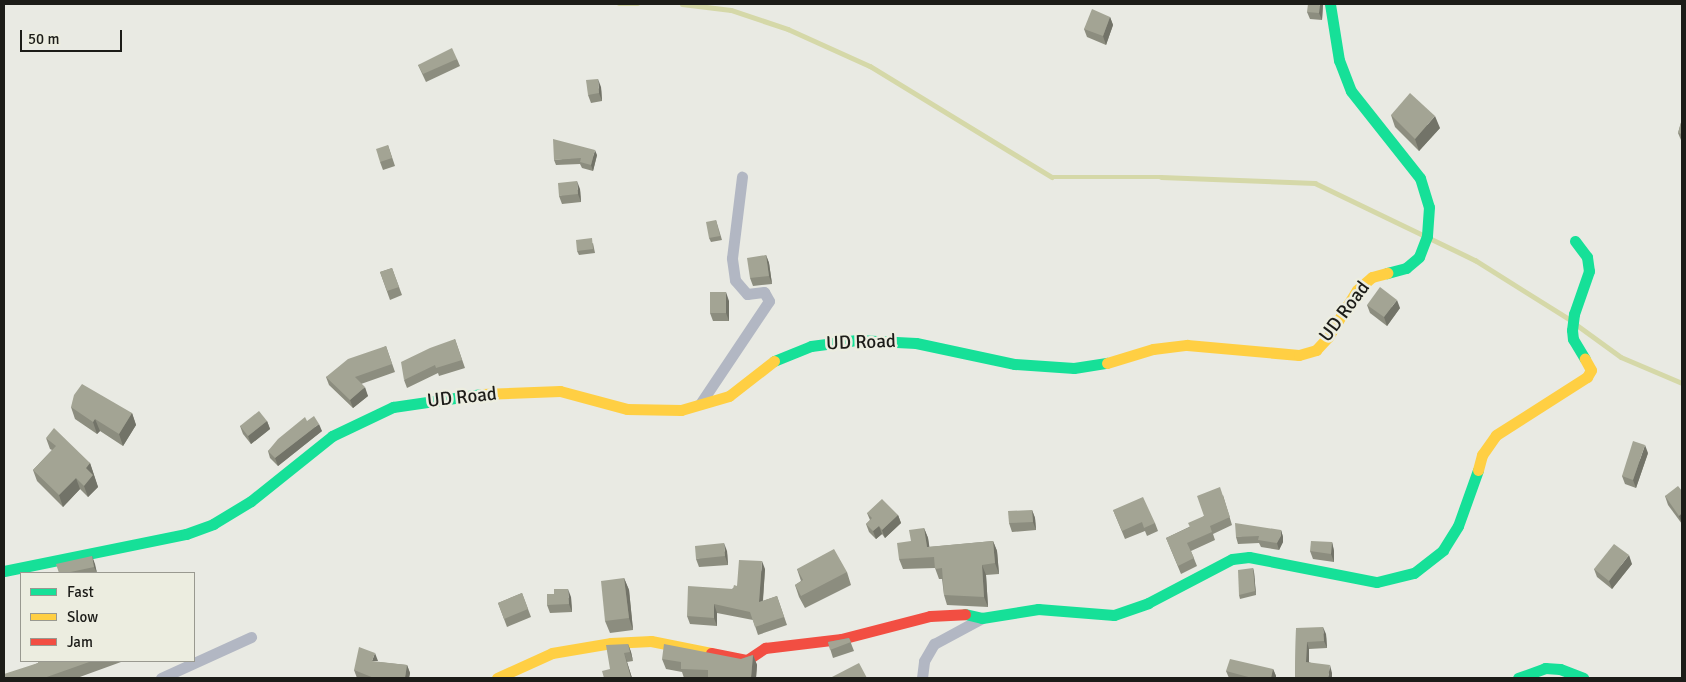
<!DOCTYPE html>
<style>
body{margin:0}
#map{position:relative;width:1686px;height:682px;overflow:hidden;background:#e9eae3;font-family:Signika,sans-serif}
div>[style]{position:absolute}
.stream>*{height:4.5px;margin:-2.25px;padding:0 2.25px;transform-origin:2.25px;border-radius:2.25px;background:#d5d8a8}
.street>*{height:11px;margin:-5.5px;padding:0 5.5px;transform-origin:5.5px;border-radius:5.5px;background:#b2b7c3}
.fast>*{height:11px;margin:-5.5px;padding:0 5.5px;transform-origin:5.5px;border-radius:5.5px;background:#16e098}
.slow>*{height:11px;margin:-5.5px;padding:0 5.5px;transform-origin:5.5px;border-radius:5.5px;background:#ffcf43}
.jam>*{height:11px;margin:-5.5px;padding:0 5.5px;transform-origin:5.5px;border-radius:5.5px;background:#f24e42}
.wall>*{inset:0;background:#8c8d7f}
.shaded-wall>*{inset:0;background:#727368}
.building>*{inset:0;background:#a3a494}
span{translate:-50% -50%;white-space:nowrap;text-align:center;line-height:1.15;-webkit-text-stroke:5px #ecede0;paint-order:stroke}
.street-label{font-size:19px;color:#1c1c18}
.frame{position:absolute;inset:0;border:5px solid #1c1c18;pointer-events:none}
.legend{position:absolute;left:20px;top:572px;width:175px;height:90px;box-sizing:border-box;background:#ecede0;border:1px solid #999990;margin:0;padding:6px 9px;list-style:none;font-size:15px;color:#1c1c18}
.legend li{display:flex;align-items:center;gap:10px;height:25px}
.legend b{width:25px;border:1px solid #999990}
.scale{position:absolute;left:20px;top:30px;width:102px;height:22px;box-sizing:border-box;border:2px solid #1c1c18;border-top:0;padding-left:6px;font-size:15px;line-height:18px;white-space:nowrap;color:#1c1c18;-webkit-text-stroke:4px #ecede0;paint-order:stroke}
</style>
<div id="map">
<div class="stream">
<div style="left:619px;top:4px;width:19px"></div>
<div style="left:682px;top:4px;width:49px;rotate:7deg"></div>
<div style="left:731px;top:10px;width:60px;rotate:18.4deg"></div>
<div style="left:788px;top:29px;width:90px;rotate:24.3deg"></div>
<div style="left:870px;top:66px;width:213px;rotate:31.4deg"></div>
<div style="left:1052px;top:177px;width:109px"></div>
<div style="left:1161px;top:177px;width:154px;rotate:2.2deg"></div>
<div style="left:1315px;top:183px;width:178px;rotate:25.7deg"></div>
<div style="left:1475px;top:260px;width:111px;rotate:32.1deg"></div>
<div style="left:1577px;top:325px;width:54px;rotate:36deg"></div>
<div style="left:1621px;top:357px;width:66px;rotate:23.1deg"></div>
</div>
<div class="street">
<div style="left:700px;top:404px;width:124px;rotate:-56.2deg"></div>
<div style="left:769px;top:301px;width:10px;rotate:-119deg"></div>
<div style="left:764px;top:292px;width:17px;rotate:173deg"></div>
<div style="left:747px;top:294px;width:18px;rotate:-131deg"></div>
<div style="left:735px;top:280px;width:22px;rotate:-98deg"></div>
<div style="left:732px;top:258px;width:82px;rotate:-83deg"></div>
<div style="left:161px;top:678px;width:99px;rotate:-24.5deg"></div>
<div style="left:922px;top:678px;width:17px;rotate:-83deg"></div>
<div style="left:924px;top:661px;width:20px;rotate:-60deg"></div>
<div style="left:934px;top:644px;width:55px;rotate:-28.4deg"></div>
</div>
<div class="fast">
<div style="left:1330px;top:4px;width:57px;rotate:80.9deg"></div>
<div style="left:1339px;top:60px;width:33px;rotate:69deg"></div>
<div style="left:1351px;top:91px;width:111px;rotate:51.6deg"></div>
<div style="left:1420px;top:178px;width:30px;rotate:73deg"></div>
<div style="left:1429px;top:207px;width:29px;rotate:94deg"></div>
<div style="left:1427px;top:236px;width:22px;rotate:111deg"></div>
<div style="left:1419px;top:257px;width:17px;rotate:140deg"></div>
<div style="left:1406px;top:268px;width:20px;rotate:165deg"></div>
<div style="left:1575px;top:241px;width:20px;rotate:53deg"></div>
<div style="left:1587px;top:257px;width:14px;rotate:82deg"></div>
<div style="left:1589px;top:271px;width:46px;rotate:109.2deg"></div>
<div style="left:1574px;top:314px;width:16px;rotate:97deg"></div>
<div style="left:1572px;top:330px;width:9px;rotate:84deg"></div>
<div style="left:1573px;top:339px;width:23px;rotate:59deg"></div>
<div style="left:774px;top:361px;width:40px;rotate:-22deg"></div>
<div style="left:811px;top:346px;width:46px;rotate:-7.4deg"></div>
<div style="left:857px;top:340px;width:59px;rotate:2.9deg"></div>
<div style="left:916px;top:343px;width:100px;rotate:12.1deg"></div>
<div style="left:1014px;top:364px;width:60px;rotate:3.8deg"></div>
<div style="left:1074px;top:368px;width:33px;rotate:-9deg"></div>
<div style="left:4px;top:571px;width:186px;rotate:-11.5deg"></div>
<div style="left:186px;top:534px;width:29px;rotate:-20deg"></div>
<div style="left:213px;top:524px;width:44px;rotate:-31.2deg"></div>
<div style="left:251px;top:501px;width:104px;rotate:-38.7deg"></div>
<div style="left:332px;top:436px;width:68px;rotate:-25.4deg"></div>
<div style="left:393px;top:407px;width:90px;rotate:-8.3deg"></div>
<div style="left:965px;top:614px;width:17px;rotate:13deg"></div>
<div style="left:982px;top:618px;width:57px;rotate:-9.1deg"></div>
<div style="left:1038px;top:609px;width:76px;rotate:4.5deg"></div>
<div style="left:1114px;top:615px;width:36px;rotate:-19deg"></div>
<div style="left:1148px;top:603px;width:95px;rotate:-27.6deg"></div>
<div style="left:1232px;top:559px;width:17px;rotate:-7deg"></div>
<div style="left:1249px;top:557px;width:130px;rotate:11.1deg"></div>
<div style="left:1377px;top:582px;width:38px;rotate:-14deg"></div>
<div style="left:1414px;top:573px;width:37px;rotate:-38deg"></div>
<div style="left:1443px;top:550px;width:28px;rotate:-58deg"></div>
<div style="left:1458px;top:526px;width:59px;rotate:-70.3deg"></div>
<div style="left:1518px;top:678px;width:29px;rotate:-20deg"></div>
<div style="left:1545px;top:668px;width:15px;rotate:4deg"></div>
<div style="left:1560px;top:669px;width:25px;rotate:21deg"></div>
</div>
<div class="slow">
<div style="left:1107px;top:363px;width:48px;rotate:-16.9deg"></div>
<div style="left:1153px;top:349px;width:34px;rotate:-7deg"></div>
<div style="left:1187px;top:345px;width:112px;rotate:5.1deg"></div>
<div style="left:1299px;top:355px;width:18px;rotate:-16deg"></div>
<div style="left:1316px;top:350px;width:18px;rotate:-47deg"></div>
<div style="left:1328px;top:337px;width:55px;rotate:-58.3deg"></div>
<div style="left:1357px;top:290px;width:20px;rotate:-41deg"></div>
<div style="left:1372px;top:277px;width:16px;rotate:-15deg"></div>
<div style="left:482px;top:394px;width:78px;rotate:-2.2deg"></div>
<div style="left:560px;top:391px;width:69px;rotate:15deg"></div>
<div style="left:627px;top:409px;width:54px;rotate:1.1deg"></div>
<div style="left:681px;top:410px;width:50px;rotate:-16.3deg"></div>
<div style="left:729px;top:396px;width:57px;rotate:-37.9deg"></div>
<div style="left:1478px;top:470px;width:16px;rotate:-75deg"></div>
<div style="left:1482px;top:455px;width:24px;rotate:-55deg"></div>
<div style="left:1496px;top:435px;width:108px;rotate:-32.5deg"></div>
<div style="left:1587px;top:377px;width:8px;rotate:-60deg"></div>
<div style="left:1591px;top:370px;width:13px;rotate:-119deg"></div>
<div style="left:497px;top:678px;width:60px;rotate:-24.4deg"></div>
<div style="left:552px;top:653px;width:60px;rotate:-9.6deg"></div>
<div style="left:611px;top:643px;width:40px;rotate:-2.9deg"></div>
<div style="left:651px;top:641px;width:61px;rotate:11.3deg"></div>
</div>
<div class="jam">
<div style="left:711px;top:653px;width:37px;rotate:11deg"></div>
<div style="left:747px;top:660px;width:22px;rotate:-34deg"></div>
<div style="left:765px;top:648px;width:77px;rotate:-6.8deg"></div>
<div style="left:841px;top:639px;width:92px;rotate:-14.5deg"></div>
<div style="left:930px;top:616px;width:35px;rotate:-3deg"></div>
</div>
<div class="wall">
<div style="clip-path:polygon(1323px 4px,1322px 20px,1310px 19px,1307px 12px)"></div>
<div style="clip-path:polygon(1110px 17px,1113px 25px,1106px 45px,1087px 37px,1084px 29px)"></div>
<div style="clip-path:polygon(457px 59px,460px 66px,426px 82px,418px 65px)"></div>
<div style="clip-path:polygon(601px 87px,602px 101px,591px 103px,588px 95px)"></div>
<div style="clip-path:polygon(1391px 115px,1440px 128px,1419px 151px,1395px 127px)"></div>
<div style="clip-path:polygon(1682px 119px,1682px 140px,1681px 140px,1678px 133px)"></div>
<div style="clip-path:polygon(388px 145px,395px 166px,383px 170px,380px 162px)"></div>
<div style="clip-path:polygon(597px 155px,593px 171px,582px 168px,580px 164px,556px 165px,554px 160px)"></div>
<div style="clip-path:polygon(580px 189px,581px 202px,562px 204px,559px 196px)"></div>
<div style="clip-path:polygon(716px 220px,722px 240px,711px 242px,709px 238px)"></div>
<div style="clip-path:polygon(593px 243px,595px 253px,579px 255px,577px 251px)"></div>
<div style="clip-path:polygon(766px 255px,769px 263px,772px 284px,753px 286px,750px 278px)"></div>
<div style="clip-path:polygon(392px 268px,402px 295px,390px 300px,380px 272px)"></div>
<div style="clip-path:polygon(729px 301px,729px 321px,713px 321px,710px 313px)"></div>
<div style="clip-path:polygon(1367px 305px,1400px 308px,1387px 326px,1370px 313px)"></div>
<div style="clip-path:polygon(455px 339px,465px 368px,439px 376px,438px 373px,407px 388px,404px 380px)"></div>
<div style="clip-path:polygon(386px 346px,395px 372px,361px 384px,368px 396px,353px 408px,329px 385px,326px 377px)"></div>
<div style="clip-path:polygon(71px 407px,132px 413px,136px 425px,123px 446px,100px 431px,97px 434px,75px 419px)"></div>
<div style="clip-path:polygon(267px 421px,270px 429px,251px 444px,243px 434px,240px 426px)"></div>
<div style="clip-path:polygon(307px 421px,322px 431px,278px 466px,270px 458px,268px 451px)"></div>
<div style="clip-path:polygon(46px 438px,90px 463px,98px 487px,88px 497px,80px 489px,63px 507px,37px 481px,33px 470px,52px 450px,50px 449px)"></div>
<div style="clip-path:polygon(1648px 453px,1636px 488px,1625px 484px,1622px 476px)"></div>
<div style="clip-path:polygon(1682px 491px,1682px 524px,1668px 505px,1665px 496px)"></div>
<div style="clip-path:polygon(1223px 495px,1232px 525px,1213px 534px,1215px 540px,1191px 551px,1197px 566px,1181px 574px,1166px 538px,1189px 527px,1204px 516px)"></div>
<div style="clip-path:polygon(1032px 510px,1035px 518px,1036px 530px,1012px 532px,1009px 523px)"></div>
<div style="clip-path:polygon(1113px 510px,1155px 523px,1158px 531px,1147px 536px,1145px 531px,1125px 539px)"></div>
<div style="clip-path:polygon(867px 513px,898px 515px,901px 523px,885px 538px,882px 534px,876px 539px,869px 532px,866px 524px,870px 520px)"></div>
<div style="clip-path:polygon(924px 528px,928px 538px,929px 547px,993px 541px,997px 551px,999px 574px,986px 575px,988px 607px,947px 605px,944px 595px,942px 579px,939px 579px,935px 568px,903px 569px,899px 559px)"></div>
<div style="clip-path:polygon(1281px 530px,1283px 537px,1283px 542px,1279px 550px,1261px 547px,1259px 543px,1238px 544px,1236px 537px)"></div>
<div style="clip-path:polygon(1332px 542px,1334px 551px,1334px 562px,1313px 559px,1310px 551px)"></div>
<div style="clip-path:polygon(727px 551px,728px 565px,699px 567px,696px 559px)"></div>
<div style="clip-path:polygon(92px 556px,97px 573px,59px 573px)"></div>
<div style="clip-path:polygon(1632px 564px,1612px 589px,1597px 577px,1594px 569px)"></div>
<div style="clip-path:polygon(1253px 568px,1254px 572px,1256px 595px,1240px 599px,1239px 595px)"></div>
<div style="clip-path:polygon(765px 569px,763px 601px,777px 596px,787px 625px,758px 635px,753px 620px,717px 613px,717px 626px,690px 624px,687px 616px)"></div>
<div style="clip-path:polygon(797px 569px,847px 572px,851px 585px,805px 608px,799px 597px,795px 585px,801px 581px)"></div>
<div style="clip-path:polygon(624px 578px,629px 590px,633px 630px,610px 633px,605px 621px)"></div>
<div style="clip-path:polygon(522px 593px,531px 617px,507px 627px,498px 603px)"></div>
<div style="clip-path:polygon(571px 597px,572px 612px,550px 613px,547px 605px)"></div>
<div style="clip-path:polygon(1296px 628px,1326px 634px,1327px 648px,1309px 649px,1309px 662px,1332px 673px,1295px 678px)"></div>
<div style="clip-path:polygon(849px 638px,854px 651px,833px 658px,828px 642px)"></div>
<div style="clip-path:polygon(628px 644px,631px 652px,633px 661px,627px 662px,632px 678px,604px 678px)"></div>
<div style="clip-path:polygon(753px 655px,757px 665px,756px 678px,684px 678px,682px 672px,666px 669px,662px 659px,741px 659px)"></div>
<div style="clip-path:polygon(38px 661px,121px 661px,121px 662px,77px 678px,4px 678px,38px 663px)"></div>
<div style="clip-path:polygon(378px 662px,407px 665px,410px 673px,409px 678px,357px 678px,354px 670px)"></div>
<div style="clip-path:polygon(1273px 669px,1276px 676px,1276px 678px,1229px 678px,1226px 671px)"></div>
</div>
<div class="shaded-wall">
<div style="clip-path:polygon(1320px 4px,1323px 4px,1322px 20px,1319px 13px)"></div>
<div style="clip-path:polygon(1110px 17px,1113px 25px,1106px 45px,1103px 36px)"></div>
<div style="clip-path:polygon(598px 79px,601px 87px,602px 101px,599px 93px)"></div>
<div style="clip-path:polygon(1435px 116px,1440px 128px,1419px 151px,1415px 139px)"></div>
<div style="clip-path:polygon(595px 150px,597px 155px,593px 171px,591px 165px)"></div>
<div style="clip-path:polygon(577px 181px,580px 189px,581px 202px,578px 194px)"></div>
<div style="clip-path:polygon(766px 255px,769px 263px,772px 284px,769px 276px)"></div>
<div style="clip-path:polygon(726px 292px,729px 301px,729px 321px,726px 313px)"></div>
<div style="clip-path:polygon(1397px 300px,1400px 308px,1387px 326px,1384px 317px)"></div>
<div style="clip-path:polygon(365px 387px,368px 396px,353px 408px,350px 400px)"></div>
<div style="clip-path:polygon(132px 413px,136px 425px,123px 446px,119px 434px)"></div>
<div style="clip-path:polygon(95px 419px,100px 431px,97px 434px,93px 422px)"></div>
<div style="clip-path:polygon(267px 421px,270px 429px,251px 444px,248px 436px)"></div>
<div style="clip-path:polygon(319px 424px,322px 431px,278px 466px,275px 458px)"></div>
<div style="clip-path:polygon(1645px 445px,1648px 453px,1636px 488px,1633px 480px)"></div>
<div style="clip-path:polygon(90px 463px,98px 487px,88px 497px,84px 486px,86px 468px)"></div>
<div style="clip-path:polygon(76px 478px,80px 489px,63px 507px,59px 495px)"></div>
<div style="clip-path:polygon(1032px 510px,1035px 518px,1036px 530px,1033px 522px)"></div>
<div style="clip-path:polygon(1682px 513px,1682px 524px,1679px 516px)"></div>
<div style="clip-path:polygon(898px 515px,901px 523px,885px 538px,882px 530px)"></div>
<div style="clip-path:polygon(879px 526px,882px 534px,876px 539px,873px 531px)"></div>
<div style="clip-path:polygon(924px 528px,928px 538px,931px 557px,927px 547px)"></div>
<div style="clip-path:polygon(1281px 530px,1283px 537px,1283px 542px,1279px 550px,1277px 543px)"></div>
<div style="clip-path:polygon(993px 541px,997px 551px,999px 574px,995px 563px)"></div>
<div style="clip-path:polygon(1332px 542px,1334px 551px,1334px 562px,1331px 554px)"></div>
<div style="clip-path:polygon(724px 543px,727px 551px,728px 565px,725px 556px)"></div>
<div style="clip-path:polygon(1629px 555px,1632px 564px,1612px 589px,1609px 581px)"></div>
<div style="clip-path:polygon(92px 556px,95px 564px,97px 573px,94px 567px)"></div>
<div style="clip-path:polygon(762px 561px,765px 569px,762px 611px,759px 602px)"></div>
<div style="clip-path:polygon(982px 565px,986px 575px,988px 607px,984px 597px)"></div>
<div style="clip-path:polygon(1253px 568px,1254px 572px,1256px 595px,1255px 591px)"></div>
<div style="clip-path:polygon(624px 578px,629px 590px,633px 630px,629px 618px)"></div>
<div style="clip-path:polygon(568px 589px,571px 597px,572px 612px,569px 604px)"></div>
<div style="clip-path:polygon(714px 604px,717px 613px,717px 626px,714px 618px)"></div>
<div style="clip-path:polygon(1323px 627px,1326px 634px,1327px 648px,1324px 641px)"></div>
<div style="clip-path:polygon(1307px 642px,1309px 649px,1309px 669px,1306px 662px)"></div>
<div style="clip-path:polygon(628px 644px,631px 652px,633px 661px,630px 652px)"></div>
<div style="clip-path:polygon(375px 653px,378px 661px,372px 661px)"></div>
<div style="clip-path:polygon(624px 653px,627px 662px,632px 678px,631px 678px)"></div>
<div style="clip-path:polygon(753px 655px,757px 665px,756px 678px,751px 678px)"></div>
<div style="clip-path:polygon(407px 665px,410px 673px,409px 678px,405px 678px)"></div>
<div style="clip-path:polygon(1330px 665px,1332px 673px,1332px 678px,1328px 678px)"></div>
<div style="clip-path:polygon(1273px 669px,1276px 676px,1276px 678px,1271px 678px)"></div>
</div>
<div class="building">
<div style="clip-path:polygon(1308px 4px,1320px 4px,1319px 13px,1307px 12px)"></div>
<div style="clip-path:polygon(1092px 9px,1110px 17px,1103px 36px,1084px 29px)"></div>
<div style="clip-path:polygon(452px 48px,457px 59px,423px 74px,418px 65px)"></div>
<div style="clip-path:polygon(598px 79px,599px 93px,588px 95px,586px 80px)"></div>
<div style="clip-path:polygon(1410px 93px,1435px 116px,1415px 139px,1391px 115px)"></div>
<div style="clip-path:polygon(1682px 119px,1682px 134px,1678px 133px)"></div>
<div style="clip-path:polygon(553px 139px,595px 150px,591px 165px,580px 162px,581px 158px,554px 160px)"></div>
<div style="clip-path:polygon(388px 145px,392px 158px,380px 162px,376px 149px)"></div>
<div style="clip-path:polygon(577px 181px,578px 194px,559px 196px,558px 183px)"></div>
<div style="clip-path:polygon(716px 220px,720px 236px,709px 238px,706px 222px)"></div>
<div style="clip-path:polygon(592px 238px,593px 249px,577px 251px,576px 240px)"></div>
<div style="clip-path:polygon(766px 255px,769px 276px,750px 278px,747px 258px)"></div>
<div style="clip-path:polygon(392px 268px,399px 287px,387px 291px,380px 272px)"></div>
<div style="clip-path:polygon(1380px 287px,1397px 300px,1384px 317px,1367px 305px)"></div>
<div style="clip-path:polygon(710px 292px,726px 292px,726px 313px,710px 313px)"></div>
<div style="clip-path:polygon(455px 339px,462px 360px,436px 368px,435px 365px,404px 380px,401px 362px,430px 348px)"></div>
<div style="clip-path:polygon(386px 346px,392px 364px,355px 377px,365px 387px,350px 400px,326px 377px,348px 359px)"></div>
<div style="clip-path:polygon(82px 384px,132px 413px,119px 434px,95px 419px,93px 422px,71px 407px,74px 395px)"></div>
<div style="clip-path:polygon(259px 411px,267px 421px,248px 436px,240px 426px)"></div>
<div style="clip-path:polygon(314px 416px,319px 424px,275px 458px,268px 451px,278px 439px,305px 417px,307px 421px)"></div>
<div style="clip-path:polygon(54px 428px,90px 463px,86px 468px,93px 475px,84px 486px,76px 478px,59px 495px,33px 470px,56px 446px,46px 438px)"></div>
<div style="clip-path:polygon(1633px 441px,1645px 445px,1633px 480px,1622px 476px)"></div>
<div style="clip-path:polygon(1678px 486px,1682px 491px,1682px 513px,1679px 516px,1665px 496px)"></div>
<div style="clip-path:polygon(1220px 487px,1230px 517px,1210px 526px,1212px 532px,1187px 543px,1194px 558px,1178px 566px,1166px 538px,1190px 527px,1188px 523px,1204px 516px,1197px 496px)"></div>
<div style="clip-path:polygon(1143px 497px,1155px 523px,1144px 528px,1142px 522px,1122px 531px,1113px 510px)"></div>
<div style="clip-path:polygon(882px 499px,898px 515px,882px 530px,879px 526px,873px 531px,866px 524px,872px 518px,867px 513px)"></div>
<div style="clip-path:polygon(1032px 510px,1033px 522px,1009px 523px,1008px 511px)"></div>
<div style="clip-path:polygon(1235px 523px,1281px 530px,1281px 536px,1277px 543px,1258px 540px,1259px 536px,1236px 537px)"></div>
<div style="clip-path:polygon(924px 528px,927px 547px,993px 541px,995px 563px,982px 565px,984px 597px,944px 595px,942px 568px,935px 569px,934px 557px,899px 559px,897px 543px,911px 541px,909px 530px)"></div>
<div style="clip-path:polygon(1311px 541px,1332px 542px,1331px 554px,1310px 551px)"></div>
<div style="clip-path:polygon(724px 543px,725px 556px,696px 559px,695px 546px)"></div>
<div style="clip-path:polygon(1614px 544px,1629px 555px,1609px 581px,1594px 569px)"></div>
<div style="clip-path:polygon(834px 549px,847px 572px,801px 596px,795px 585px,803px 580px,797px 569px)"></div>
<div style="clip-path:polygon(92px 556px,94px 567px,66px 573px,59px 573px,56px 564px)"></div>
<div style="clip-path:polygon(739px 560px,762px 561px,759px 602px,777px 596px,784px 617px,755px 627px,750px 612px,714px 604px,714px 618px,687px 616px,688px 586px,733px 589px,734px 585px,737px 586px)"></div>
<div style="clip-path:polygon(1253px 568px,1255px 591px,1239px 595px,1238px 570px)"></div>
<div style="clip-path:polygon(624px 578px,629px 618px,605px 621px,601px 581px)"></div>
<div style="clip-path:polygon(554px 589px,568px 589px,569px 604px,547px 605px,547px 594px,554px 594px)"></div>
<div style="clip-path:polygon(522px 593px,528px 609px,504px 619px,498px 603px)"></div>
<div style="clip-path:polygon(1323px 627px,1324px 641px,1307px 642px,1306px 662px,1330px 665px,1328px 678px,1295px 678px,1296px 628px)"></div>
<div style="clip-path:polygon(849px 638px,851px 642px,830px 650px,828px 642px)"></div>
<div style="clip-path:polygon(628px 644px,630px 652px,624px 653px,631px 678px,604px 678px,602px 671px,610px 669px,606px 645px)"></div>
<div style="clip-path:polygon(664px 644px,741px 659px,753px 655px,751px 678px,708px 678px,708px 670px,681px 669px,681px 662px,662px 659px)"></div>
<div style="clip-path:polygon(359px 647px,375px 653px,372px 661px,407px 665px,405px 678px,374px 678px,354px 670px)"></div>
<div style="clip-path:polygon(1230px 659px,1273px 669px,1271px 678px,1252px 678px,1226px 671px)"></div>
<div style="clip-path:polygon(38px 661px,92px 661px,44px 678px,4px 678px,4px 674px,38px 663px)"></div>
<div style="clip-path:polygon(859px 663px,867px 678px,830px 678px)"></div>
</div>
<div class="street-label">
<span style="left:1345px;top:312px;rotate:-53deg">UD Road</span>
<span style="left:861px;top:343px;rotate:-2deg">UD Road</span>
<span style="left:462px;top:398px;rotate:-6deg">UD Road</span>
</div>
<div class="frame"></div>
<ul class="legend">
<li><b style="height:6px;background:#16e098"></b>Fast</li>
<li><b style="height:6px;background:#ffcf43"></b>Slow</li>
<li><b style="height:6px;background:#f24e42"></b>Jam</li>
</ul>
<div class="scale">50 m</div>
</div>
